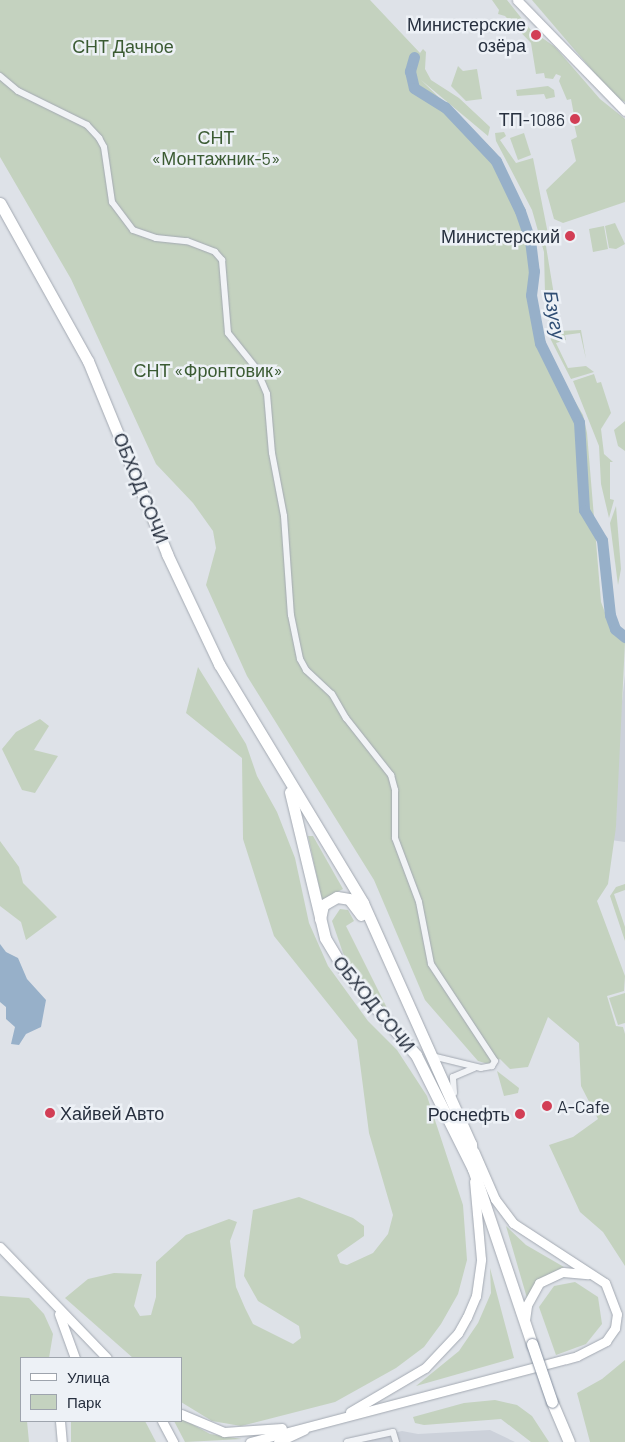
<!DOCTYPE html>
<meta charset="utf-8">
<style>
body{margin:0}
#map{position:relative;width:625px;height:1442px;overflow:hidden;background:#dee2e8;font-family:Barlow,sans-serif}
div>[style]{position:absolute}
.built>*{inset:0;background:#ccd1da}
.green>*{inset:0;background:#c4d2bf}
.water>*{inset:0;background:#97b0c9}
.river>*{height:11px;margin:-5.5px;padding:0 5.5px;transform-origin:5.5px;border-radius:5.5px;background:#97b0c9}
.roads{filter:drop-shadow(0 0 1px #a3a9b2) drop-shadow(0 0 1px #a3a9b2)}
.street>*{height:6px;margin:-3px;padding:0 3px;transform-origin:3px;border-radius:3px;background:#f1f3f6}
.secondary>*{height:9px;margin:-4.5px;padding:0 4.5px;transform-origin:4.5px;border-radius:4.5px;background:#fff}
.highway>*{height:11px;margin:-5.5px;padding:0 5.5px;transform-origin:5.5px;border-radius:5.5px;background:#fff}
.bridges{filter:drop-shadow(0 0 1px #858f9f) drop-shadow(0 0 1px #858f9f)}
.highway-bridge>*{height:11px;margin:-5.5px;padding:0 5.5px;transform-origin:5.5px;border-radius:5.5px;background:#fff}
.dots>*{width:14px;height:14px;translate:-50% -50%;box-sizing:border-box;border:2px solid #edf1f6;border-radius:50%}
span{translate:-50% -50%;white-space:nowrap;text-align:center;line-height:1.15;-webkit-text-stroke:5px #edf1f6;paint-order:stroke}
.poi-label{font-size:18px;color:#27303f}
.right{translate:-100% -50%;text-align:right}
.left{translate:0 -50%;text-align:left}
.park-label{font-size:18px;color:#3b5b33}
.street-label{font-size:18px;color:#27303f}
.water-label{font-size:19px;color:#304e74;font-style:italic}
.legend{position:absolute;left:20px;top:1357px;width:162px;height:65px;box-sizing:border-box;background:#edf1f6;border:1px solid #9ea4ad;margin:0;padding:6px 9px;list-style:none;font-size:15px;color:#27303f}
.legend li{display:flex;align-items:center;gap:10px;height:25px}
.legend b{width:25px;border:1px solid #9ea4ad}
</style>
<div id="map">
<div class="built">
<div style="clip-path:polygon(625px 675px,625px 842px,611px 840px,616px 827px,617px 746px)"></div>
<div style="clip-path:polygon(490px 1430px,515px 1442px,353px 1442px,402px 1431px,418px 1434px)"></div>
</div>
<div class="green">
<div style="clip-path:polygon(0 0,370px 0,420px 53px,423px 49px,426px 52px,425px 69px,431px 80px,459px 98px,490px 127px,488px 136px,421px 80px,494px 151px,523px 206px,539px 265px,536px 298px,543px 336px,558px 373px,583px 415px,587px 433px,601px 602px,613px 634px,625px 642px,616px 827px,608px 884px,597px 901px,625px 976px,624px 991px,607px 996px,616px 1026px,623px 1027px,625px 1034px,625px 1266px,603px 1232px,580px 1212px,549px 1145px,573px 1137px,598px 1119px,581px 1086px,579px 1043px,548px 1017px,528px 1067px,510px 1069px,500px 1059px,488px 1064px,478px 1061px,425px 1000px,374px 880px,247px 676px,206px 585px,216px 548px,213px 531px,193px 503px,156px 464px,71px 279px,0 157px)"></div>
<div style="clip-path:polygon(492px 0,507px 0,538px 39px,541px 37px,555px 47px,600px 99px,625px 119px,625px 202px,563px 223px,554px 219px,546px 190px,576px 161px,571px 140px,577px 137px,574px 124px,581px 122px,579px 114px,574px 115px,571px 99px,567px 100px,559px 81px,561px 76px,556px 74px,553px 79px,545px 78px,544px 73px,536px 74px,531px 43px,505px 16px,498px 14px,499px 10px)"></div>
<div style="clip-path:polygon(532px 0,625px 0,625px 102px,615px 97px)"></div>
<div style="clip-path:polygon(458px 66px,463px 71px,477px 69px,482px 99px,466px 101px,451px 86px)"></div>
<div style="clip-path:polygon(548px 86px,554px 90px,555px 97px,546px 99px,544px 94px,517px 96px,516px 90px)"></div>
<div style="clip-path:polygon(504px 132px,506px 136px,500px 140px,516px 163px,533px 158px,549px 239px,545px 240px,554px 295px,545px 294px,544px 252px,532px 210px,496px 141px,495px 133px)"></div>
<div style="clip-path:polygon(524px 133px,531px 155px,518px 160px,510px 138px)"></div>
<div style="clip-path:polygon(615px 223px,625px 244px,616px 249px,609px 248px,605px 226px)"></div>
<div style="clip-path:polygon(604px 226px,608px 249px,593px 252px,589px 229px)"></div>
<div style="clip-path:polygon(545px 296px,554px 297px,560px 331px,581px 330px,586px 359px,580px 333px,565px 335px,566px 340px,556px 343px,568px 368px,586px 366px,594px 372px,571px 379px,551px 340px)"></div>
<div style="clip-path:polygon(594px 374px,597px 383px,601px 382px,611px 413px,601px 429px,604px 454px,613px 462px,610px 462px,610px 499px,614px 500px,609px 518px,601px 484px,599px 446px,573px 381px)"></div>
<div style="clip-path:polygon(625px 421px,625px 451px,618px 446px,614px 430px)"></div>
<div style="clip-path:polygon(616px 506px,621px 569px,618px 585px,610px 523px)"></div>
<div style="clip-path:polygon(198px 667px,246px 744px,257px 776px,277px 812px,295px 858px,309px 923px,328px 966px,368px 1021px,397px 1050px,427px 1096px,463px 1205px,467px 1260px,458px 1294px,441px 1324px,424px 1347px,396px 1368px,335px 1402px,241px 1426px,212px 1421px,181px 1402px,181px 1358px,133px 1358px,65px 1298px,88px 1279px,114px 1273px,142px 1274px,134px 1306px,140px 1316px,151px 1315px,156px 1297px,156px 1262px,186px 1235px,229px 1219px,237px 1222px,230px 1241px,236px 1287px,245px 1308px,253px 1324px,293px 1344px,301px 1338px,299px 1326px,258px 1301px,244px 1276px,253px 1210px,299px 1197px,353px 1218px,364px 1226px,364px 1236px,337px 1255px,340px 1263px,347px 1265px,373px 1253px,388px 1234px,393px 1215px,369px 1133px,357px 1040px,274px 936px,243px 839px,242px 758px,186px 713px)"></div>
<div style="clip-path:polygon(40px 719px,49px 726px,34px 750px,58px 756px,35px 793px,22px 790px,2px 749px,16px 732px)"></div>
<div style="clip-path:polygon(308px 836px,313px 836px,343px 889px,322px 900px)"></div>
<div style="clip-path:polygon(0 841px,19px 867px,23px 883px,57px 917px,26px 940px,21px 922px,0 906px)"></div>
<div style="clip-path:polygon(625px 884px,625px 890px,614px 894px,625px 927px,625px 941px,610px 896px,616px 887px)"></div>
<div style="clip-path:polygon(340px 909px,348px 910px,354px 921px,346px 926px,392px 1018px,369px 994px,343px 953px,332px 921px)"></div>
<div style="clip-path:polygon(625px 993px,625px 1023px,618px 1025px,609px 998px)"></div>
<div style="clip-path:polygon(497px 1071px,519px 1088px,518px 1093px,504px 1096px)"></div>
<div style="clip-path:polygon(506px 1226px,526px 1245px,564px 1267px,540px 1279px,527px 1298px)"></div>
<div style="clip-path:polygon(490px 1268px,514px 1358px,416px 1386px,459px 1351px,478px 1323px,491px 1293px)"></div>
<div style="clip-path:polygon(575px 1282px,598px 1297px,602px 1324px,586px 1344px,556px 1355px,539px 1307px,554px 1286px)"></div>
<div style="clip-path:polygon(0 1296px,29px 1298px,44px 1314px,53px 1334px,49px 1358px,21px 1358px,21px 1421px,27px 1421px,29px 1442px,0 1442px)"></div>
<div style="clip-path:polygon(625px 1360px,625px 1442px,590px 1442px,577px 1393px,602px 1379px)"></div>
<div style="clip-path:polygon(495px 1400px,517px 1405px,532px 1416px,549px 1442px,531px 1442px,501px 1419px,424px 1425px,415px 1423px,413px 1417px,464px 1403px)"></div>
<div style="clip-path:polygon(181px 1418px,210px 1434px,242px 1439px,185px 1442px,174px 1421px)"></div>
<div style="clip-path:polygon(71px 1421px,145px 1421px,156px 1442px,71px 1442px)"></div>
</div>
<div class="water">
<div style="clip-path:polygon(0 944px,6px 952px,18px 958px,27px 979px,46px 1000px,41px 1027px,26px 1034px,19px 1045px,11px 1044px,15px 1027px,6px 1019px,6px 1007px,0 1002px)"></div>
</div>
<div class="river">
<div style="left:414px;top:57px;width:15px;rotate:106deg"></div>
<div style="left:410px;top:71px;width:17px;rotate:77deg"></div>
<div style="left:414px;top:88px;width:36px;rotate:32deg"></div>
<div style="left:445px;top:107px;width:74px;rotate:46.6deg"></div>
<div style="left:496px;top:161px;width:55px;rotate:64.4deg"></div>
<div style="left:520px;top:211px;width:31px;rotate:71deg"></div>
<div style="left:530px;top:240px;width:31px;rotate:83deg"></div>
<div style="left:534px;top:271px;width:24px;rotate:97deg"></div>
<div style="left:531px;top:295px;width:49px;rotate:79.4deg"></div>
<div style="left:540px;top:343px;width:88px;rotate:63.7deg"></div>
<div style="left:579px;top:422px;width:88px;rotate:86.7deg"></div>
<div style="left:584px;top:510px;width:35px;rotate:59deg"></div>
<div style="left:602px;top:540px;width:75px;rotate:83.9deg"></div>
<div style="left:610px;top:615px;width:15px;rotate:70deg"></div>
<div style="left:615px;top:629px;width:13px;rotate:39deg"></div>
</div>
<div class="roads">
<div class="street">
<div style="left:0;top:76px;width:23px;rotate:40deg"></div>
<div style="left:18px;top:91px;width:77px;rotate:26.2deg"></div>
<div style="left:87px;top:125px;width:18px;rotate:47deg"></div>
<div style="left:99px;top:138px;width:10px;rotate:61deg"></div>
<div style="left:104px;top:147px;width:56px;rotate:81.7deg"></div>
<div style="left:112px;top:202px;width:35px;rotate:53deg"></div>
<div style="left:133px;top:230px;width:24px;rotate:19deg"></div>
<div style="left:156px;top:238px;width:31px;rotate:6deg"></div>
<div style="left:187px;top:241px;width:30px;rotate:21deg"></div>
<div style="left:215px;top:252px;width:11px;rotate:49deg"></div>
<div style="left:222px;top:260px;width:73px;rotate:85.3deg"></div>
<div style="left:228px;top:333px;width:45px;rotate:51.3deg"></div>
<div style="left:256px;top:368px;width:28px;rotate:67deg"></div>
<div style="left:267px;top:394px;width:59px;rotate:85.2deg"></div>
<div style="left:272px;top:453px;width:64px;rotate:79.2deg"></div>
<div style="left:284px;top:516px;width:99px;rotate:86deg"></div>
<div style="left:291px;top:615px;width:45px;rotate:78.4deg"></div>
<div style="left:300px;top:659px;width:13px;rotate:61deg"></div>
<div style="left:306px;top:670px;width:35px;rotate:43deg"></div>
<div style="left:332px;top:694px;width:28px;rotate:60deg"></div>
<div style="left:346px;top:718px;width:73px;rotate:51.7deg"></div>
<div style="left:391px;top:775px;width:16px;rotate:75deg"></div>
<div style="left:395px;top:790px;width:48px;rotate:90deg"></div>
<div style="left:395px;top:838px;width:68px;rotate:69.4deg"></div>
<div style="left:419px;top:902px;width:63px;rotate:79deg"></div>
<div style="left:431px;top:964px;width:116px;rotate:56.6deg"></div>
<div style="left:495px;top:1061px;width:6px;rotate:121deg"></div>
<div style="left:492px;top:1066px;width:11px;rotate:170deg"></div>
<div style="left:481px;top:1068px;width:50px;rotate:-166.2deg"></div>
<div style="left:454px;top:1093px;width:16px;rotate:-94deg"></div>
<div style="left:453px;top:1077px;width:23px;rotate:-23deg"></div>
<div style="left:347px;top:1442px;width:47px;rotate:-12.3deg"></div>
<div style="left:393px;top:1432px;width:10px;rotate:73deg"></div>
</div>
<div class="secondary">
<div style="left:517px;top:0;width:155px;rotate:45.8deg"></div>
<div style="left:0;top:1247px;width:154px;rotate:46.1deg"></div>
<div style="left:59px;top:1314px;width:47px;rotate:70deg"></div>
<div style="left:525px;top:1320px;width:15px;rotate:-82deg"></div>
<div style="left:527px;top:1305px;width:25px;rotate:-61deg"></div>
<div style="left:539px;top:1283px;width:26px;rotate:-25deg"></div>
<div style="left:563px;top:1272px;width:25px;rotate:5deg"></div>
<div style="left:350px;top:1412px;width:87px;rotate:-30.4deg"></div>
<div style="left:425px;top:1368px;width:48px;rotate:-46.7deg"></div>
<div style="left:458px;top:1333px;width:18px;rotate:-61deg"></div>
<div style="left:467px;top:1317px;width:23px;rotate:-67deg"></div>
<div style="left:476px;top:1296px;width:37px;rotate:-82deg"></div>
<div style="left:481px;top:1259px;width:78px;rotate:-95.1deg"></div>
<div style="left:181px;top:1414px;width:47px;rotate:22.7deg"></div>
<div style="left:224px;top:1432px;width:58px;rotate:-3.9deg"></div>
<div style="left:60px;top:1421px;width:21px;rotate:85deg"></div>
<div style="left:162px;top:1421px;width:24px;rotate:62deg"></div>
<div style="left:250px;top:1442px;width:338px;rotate:-14.7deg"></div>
<div style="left:577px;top:1356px;width:33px;rotate:-27deg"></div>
<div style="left:606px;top:1341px;width:16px;rotate:-55deg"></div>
<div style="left:615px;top:1328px;width:14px;rotate:-82deg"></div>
<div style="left:617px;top:1314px;width:33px;rotate:-111deg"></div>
<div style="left:605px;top:1283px;width:110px;rotate:-146.9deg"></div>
<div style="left:513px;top:1223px;width:30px;rotate:-127deg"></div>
<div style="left:495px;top:1199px;width:52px;rotate:-113.6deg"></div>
<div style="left:278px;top:1442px;width:29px;rotate:-25deg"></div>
</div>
<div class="highway">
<div style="left:0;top:203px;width:181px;rotate:60.9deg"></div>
<div style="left:88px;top:361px;width:209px;rotate:67.7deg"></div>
<div style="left:167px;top:554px;width:122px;rotate:64.7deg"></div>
<div style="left:219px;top:664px;width:279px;rotate:58.9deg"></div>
<div style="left:363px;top:903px;width:264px;rotate:65.9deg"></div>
<div style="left:471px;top:1144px;width:25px;rotate:85deg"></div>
<div style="left:473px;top:1169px;width:185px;rotate:71.4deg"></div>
<div style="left:290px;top:792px;width:150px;rotate:76.5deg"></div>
<div style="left:325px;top:938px;width:41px;rotate:59deg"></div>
<div style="left:346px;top:973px;width:108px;rotate:49.5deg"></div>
<div style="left:416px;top:1055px;width:127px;rotate:63.4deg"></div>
<div style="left:320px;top:919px;width:14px;rotate:-78deg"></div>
<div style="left:323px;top:905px;width:16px;rotate:-30deg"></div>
<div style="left:337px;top:897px;width:12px;rotate:9deg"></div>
<div style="left:349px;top:899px;width:20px;rotate:53deg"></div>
<div style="left:552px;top:1402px;width:43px;rotate:67deg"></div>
</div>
</div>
<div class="bridges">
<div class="highway-bridge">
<div style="left:532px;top:1344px;width:61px;rotate:71deg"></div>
</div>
</div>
<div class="dots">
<div style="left:536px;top:35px;background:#d23e55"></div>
<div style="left:575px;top:119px;background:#d23e55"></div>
<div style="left:570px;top:236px;background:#d23e55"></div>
<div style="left:547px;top:1106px;background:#d23e55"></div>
<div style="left:50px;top:1113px;background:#d23e55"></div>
<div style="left:520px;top:1114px;background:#d23e55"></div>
</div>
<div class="poi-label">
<span class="right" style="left:526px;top:35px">Министерские<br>озёра</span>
<span class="right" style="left:565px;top:119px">ТП-1086</span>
<span class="right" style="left:560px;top:236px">Министерский</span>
<span class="left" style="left:557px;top:1106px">A-Cafe</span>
<span class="left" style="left:60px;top:1113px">Хайвей Авто</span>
<span class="right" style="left:510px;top:1114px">Роснефть</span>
</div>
<div class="park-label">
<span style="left:123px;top:46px">СНТ Дачное</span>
<span style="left:216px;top:148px">СНТ<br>«Монтажник-5»</span>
<span style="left:208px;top:370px">СНТ «Фронтовик»</span>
</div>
<div class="street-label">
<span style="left:141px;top:488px;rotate:68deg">ОБХОД СОЧИ</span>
<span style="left:374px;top:1004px;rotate:51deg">ОБХОД СОЧИ</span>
</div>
<div class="water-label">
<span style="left:555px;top:315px;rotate:80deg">Бзугу</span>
</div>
<ul class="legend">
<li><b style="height:6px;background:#fff"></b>Улица</li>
<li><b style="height:14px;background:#c4d2bf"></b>Парк</li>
</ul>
</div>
